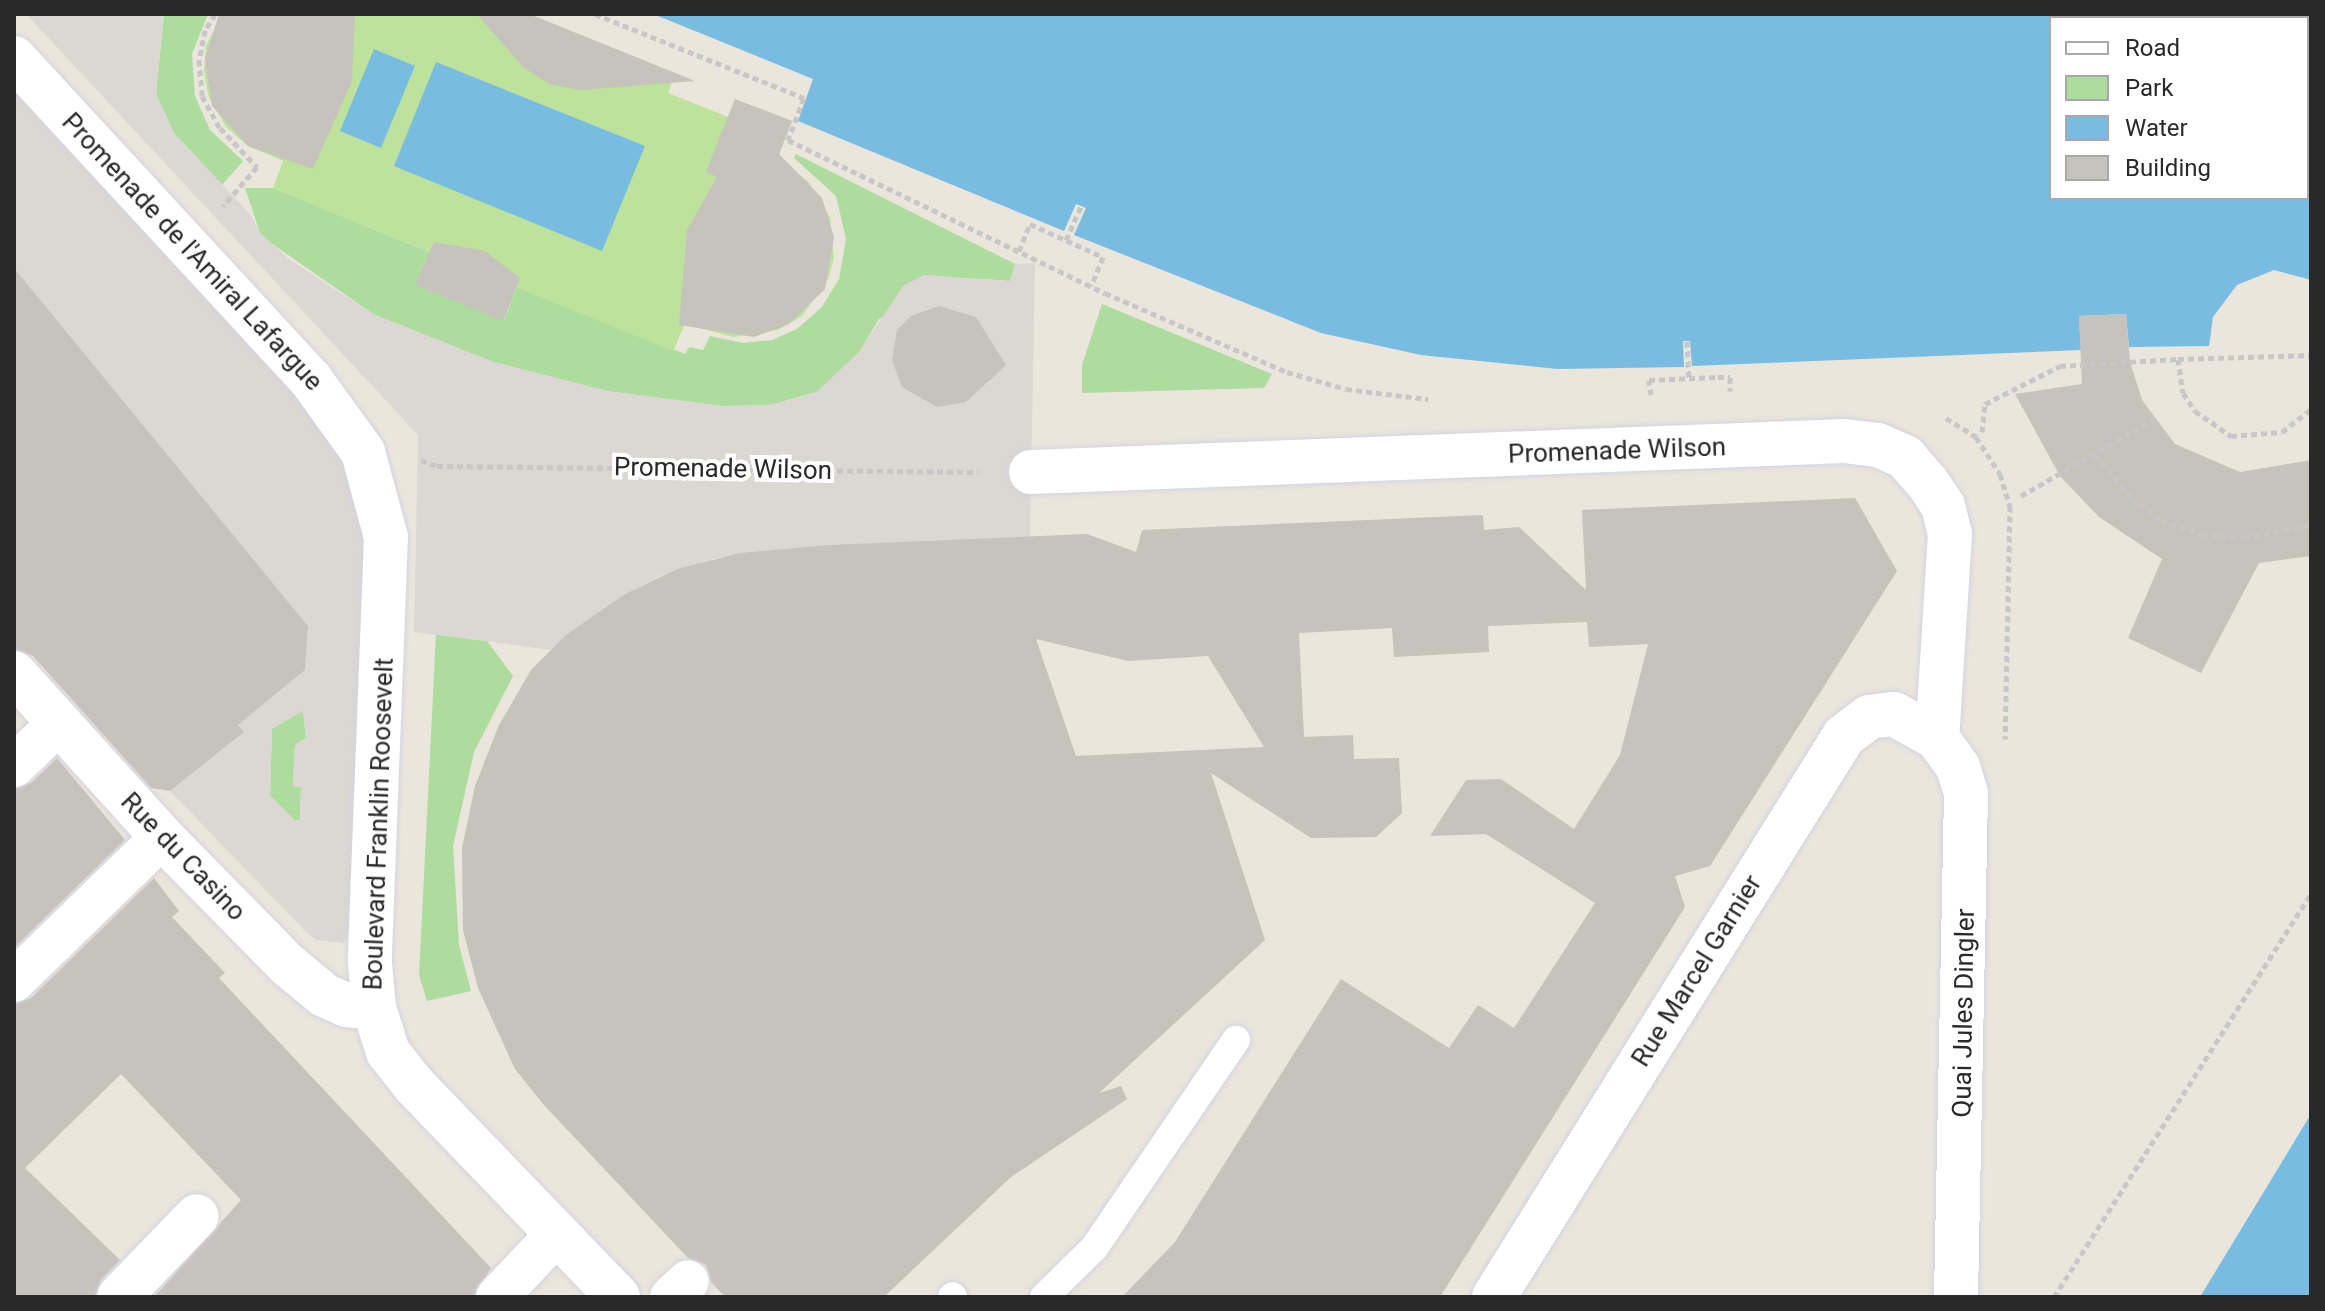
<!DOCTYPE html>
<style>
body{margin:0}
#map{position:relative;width:2325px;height:1311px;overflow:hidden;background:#eae6dc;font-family:Roboto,sans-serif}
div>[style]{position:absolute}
.green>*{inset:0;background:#addc9e}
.pitch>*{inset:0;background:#bce29b}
.plaza>*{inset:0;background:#dbd8d3}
.water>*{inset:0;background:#79bce2}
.building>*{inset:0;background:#c6c2bc}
.path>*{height:5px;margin-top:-2.5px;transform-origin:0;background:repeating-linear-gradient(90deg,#c7c7c7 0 6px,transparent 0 10px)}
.roads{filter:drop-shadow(0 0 2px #d2d3e1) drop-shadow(0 0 2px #d2d3e1)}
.service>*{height:28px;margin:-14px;padding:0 14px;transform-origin:14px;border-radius:14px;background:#fff}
.pedestrian>*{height:42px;margin:-21px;padding:0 21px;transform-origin:21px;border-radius:21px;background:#fff}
.minor>*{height:44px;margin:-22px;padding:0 22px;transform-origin:22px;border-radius:22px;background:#fff}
.tertiary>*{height:44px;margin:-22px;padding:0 22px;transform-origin:22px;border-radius:22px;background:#fff}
span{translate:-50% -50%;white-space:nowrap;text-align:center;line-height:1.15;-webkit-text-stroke:8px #fff;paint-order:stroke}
.street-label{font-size:26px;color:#292929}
.frame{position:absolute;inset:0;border:16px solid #292929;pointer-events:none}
.legend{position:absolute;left:2049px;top:16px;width:260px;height:184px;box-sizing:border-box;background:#fff;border:2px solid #a9a9a9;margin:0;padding:10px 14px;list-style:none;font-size:24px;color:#292929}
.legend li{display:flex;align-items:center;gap:16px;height:40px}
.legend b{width:40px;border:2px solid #a9a9a9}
</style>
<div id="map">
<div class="green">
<div style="clip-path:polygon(164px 14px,208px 14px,192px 54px,195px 96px,210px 130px,243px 161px,222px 185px,174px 133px,156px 94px)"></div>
<div style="clip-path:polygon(796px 154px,1015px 264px,1010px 281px,984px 279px,879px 319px,860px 351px,817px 392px,770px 405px,722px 406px,607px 391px,493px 362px,373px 314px,261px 236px,245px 188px,273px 188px,429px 252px,504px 320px,517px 287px,685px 354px,689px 347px,703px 350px,710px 336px,743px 343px,772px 340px,797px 329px,822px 307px,839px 279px,846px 239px,836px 196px,794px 158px)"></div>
<div style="clip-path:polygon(1102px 304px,1272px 374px,1264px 388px,1082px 393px,1082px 365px)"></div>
<div style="clip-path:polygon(436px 634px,487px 641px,513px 676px,474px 752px,453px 846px,459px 945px,471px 991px,427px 1001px,419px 975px)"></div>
<div style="clip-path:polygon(303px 710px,306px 738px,295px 745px,293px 785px,301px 787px,300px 820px,295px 821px,270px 796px,272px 728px)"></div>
</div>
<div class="pitch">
<div style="clip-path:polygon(222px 14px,529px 14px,675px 73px,668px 93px,746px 124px,754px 106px,792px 121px,777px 160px,808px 181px,830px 217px,834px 258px,828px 279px,802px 316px,778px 330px,733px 337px,685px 324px,673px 351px,517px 288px,503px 321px,415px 285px,429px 252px,273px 188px,283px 161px,248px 146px,226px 127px,208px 95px,204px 70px,206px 46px)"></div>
</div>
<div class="plaza">
<div style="clip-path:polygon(26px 14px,164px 14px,156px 94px,174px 133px,250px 214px,260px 233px,289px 259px,373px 314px,493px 362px,607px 391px,722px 406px,770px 405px,816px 393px,860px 351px,903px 286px,924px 275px,1010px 281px,1015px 264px,1035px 263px,1030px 537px,828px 545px,716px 558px,662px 575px,625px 594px,551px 650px,414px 632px,418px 435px)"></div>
<div style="clip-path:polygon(evenodd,14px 74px,327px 422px,356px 495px,366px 556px,352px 924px,344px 943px,317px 940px,307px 933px,170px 791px,243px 733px,238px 725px,305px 670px,308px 626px,14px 268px,14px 74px,303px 711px,306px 738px,295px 745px,293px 786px,301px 788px,300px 819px,295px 821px,270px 796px,272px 729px,303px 711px)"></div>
</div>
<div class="water">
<div style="clip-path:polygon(evenodd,653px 14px,2311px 14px,2311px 280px,2274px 270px,2237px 285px,2213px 317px,2209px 346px,2129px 347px,2126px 314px,2079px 316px,2081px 350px,1692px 366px,1690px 341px,1683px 341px,1684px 367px,1557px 369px,1421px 355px,1321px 333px,1074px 235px,1086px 208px,1076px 204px,1064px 231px,798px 121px,813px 79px,653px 14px,2051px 18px,2307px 18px,2307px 198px,2051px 198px,2051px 18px)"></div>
<div style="clip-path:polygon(374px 49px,415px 66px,381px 148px,340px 131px)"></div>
<div style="clip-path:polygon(436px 62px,645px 146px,602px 251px,394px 166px)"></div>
<div style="clip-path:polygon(2311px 1114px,2311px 1297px,2200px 1297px)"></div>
</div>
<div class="building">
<div style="clip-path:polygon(219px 14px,355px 14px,352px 81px,313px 169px,248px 146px,212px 106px,205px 59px)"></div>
<div style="clip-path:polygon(477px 14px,529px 14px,695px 81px,580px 90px,549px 84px,523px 67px)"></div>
<div style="clip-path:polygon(735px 99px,792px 121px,779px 154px,822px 198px,834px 237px,825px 289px,789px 324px,754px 337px,679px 325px,687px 230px,717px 177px,706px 172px)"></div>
<div style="clip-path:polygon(434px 242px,485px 251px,520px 278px,503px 321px,415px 285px)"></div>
<div style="clip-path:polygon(14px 268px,308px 626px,305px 670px,238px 725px,244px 732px,170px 791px,151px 788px,33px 656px,14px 649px)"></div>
<div style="clip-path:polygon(939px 306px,976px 317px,1006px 365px,966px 402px,937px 407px,902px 387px,892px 360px,897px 330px,911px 316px)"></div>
<div style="clip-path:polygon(2126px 314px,2130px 362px,2142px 400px,2175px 444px,2240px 472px,2311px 460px,2311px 556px,2259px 563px,2201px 673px,2128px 638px,2162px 559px,2099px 517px,2060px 476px,2015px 394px,2082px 384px,2079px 316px)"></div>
<div style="clip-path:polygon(evenodd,1855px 498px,1897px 571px,1710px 866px,1675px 876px,1685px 907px,1440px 1297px,1122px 1297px,1175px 1242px,1341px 979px,1449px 1048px,1478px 1005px,1514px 1028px,1595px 903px,1486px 834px,1430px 836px,1466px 780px,1501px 779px,1574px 829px,1620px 755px,1648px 644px,1589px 647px,1587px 622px,1488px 626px,1489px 652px,1394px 657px,1392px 628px,1299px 633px,1304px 737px,1353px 735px,1354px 759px,1399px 758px,1402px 813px,1376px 837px,1311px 838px,1211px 773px,1265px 940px,1099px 1093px,1121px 1086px,1127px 1099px,1011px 1177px,884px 1297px,725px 1297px,711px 1282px,706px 1265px,688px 1258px,543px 1104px,515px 1069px,478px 988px,463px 930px,462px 848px,475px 786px,499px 725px,531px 670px,566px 635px,625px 594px,677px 569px,740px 553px,828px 545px,1087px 534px,1136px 552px,1142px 530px,1483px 515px,1484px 530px,1519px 527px,1586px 590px,1582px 510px,1855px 498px,1036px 639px,1128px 661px,1208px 656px,1264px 747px,1076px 756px,1036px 639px)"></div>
<div style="clip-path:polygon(57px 758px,125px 840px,14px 948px,14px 789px,31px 783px)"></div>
<div style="clip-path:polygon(154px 878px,179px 911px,172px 917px,225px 973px,219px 978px,491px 1268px,474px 1297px,154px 1297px,241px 1200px,121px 1074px,25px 1168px,120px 1260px,101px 1280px,95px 1297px,14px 1297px,14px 1004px,31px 998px)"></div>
</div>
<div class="path">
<div style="left:215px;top:14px;width:19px;rotate:122deg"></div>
<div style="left:205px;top:30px;width:31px;rotate:101deg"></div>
<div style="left:199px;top:60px;width:36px;rotate:85deg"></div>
<div style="left:202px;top:96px;width:37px;rotate:61deg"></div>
<div style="left:220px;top:128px;width:54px;rotate:46.5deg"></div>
<div style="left:257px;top:167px;width:52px;rotate:131.1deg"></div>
<div style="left:595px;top:14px;width:225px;rotate:21.9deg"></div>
<div style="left:804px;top:98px;width:45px;rotate:110.9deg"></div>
<div style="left:788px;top:140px;width:352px;rotate:25.8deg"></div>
<div style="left:1105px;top:293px;width:198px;rotate:23.5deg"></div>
<div style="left:1287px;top:372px;width:61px;rotate:16.1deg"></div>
<div style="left:1346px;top:389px;width:83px;rotate:7deg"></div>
<div style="left:1066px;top:240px;width:36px;rotate:-66deg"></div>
<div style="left:1019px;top:251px;width:29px;rotate:-68deg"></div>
<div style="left:1030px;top:224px;width:80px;rotate:24.3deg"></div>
<div style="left:1103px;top:257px;width:31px;rotate:112deg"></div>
<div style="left:1687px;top:341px;width:38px;rotate:87deg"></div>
<div style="left:2178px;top:359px;width:133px;rotate:-1.7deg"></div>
<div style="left:1651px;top:395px;width:15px;rotate:-98deg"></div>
<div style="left:1649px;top:380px;width:69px;rotate:-2.5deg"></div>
<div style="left:1718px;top:377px;width:12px"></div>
<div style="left:1730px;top:377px;width:14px;rotate:90deg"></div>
<div style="left:1946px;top:418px;width:36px;rotate:32deg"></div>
<div style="left:1976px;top:437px;width:44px;rotate:57deg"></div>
<div style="left:2000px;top:474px;width:34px;rotate:73deg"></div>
<div style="left:2010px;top:506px;width:233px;rotate:91.2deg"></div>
<div style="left:1982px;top:432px;width:28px;rotate:-84deg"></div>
<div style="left:1985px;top:404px;width:84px;rotate:-26.9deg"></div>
<div style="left:2060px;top:366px;width:118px;rotate:-3.4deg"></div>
<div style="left:2178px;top:359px;width:34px;rotate:82deg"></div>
<div style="left:2183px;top:393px;width:22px;rotate:56deg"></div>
<div style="left:2195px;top:411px;width:44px;rotate:34.8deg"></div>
<div style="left:2231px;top:436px;width:51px;rotate:-4.5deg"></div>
<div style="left:2282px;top:432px;width:37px;rotate:-38deg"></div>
<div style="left:2095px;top:455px;width:56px;rotate:50.1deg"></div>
<div style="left:2131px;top:498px;width:37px;rotate:36deg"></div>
<div style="left:2161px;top:520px;width:42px;rotate:19.3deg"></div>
<div style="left:2201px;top:534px;width:43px;rotate:5.3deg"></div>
<div style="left:2244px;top:538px;width:68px;rotate:-11deg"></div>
<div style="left:421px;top:460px;width:17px;rotate:21deg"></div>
<div style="left:437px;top:466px;width:541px;rotate:0.64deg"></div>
<div style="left:2021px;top:496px;width:154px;rotate:-30.1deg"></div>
<div style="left:2054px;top:1297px;width:479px;rotate:-57.5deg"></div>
</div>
<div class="roads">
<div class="service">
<div style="left:952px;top:1297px;width:1px;rotate:-45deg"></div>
<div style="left:1044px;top:1297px;width:70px;rotate:-44.4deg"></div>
<div style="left:1094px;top:1248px;width:252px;rotate:-55.7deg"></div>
</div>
<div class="pedestrian">
<div style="left:14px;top:766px;width:61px;rotate:-43.7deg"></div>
<div style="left:14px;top:981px;width:206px;rotate:-44.2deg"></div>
<div style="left:497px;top:1297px;width:88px;rotate:-46.4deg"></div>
<div style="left:671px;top:1297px;width:23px;rotate:-43deg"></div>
</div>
<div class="minor">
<div style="left:1031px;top:472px;width:814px;rotate:-2.18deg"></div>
<div style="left:1844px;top:441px;width:34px;rotate:7deg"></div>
<div style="left:1878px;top:445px;width:30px;rotate:24deg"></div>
<div style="left:1905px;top:457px;width:33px;rotate:49deg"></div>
<div style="left:1927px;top:482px;width:29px;rotate:56deg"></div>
<div style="left:1943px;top:506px;width:29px;rotate:76deg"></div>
<div style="left:1950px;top:534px;width:204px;rotate:93.6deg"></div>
<div style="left:14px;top:673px;width:221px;rotate:47.9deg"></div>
<div style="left:162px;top:837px;width:180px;rotate:45.5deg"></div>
<div style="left:288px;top:965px;width:47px;rotate:39.8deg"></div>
<div style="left:324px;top:995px;width:24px;rotate:24deg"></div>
<div style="left:346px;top:1005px;width:28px;rotate:6deg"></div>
<div style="left:119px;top:1297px;width:112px;rotate:-46.1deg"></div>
<div style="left:1494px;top:1297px;width:661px;rotate:-58.04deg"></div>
<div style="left:1844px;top:736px;width:31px;rotate:-37deg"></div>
<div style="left:1869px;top:717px;width:25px;rotate:-7deg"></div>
<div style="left:1894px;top:714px;width:49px;rotate:29.2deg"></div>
<div style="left:1937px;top:738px;width:36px;rotate:54deg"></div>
<div style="left:1958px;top:767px;width:28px;rotate:73deg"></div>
<div style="left:1966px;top:794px;width:503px;rotate:91.14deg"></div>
</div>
<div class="tertiary">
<div style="left:14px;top:58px;width:438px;rotate:47.3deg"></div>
<div style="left:311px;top:380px;width:89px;rotate:54.2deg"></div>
<div style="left:363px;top:452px;width:88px;rotate:74.9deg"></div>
<div style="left:386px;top:537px;width:426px;rotate:92.2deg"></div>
<div style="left:370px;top:963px;width:45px;rotate:84.9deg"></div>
<div style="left:374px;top:1008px;width:46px;rotate:72.3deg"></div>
<div style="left:388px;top:1052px;width:42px;rotate:51.8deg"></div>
<div style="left:414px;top:1085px;width:294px;rotate:46.1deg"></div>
</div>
</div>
<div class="street-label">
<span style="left:192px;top:252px;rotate:47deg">Promenade de l'Amiral Lafargue</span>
<span style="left:1617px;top:451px;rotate:-2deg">Promenade Wilson</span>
<span style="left:723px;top:469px;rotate:1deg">Promenade Wilson</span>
<span style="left:379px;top:824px;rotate:-88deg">Boulevard Franklin Roosevelt</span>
<span style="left:183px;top:857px;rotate:46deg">Rue du Casino</span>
<span style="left:1697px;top:971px;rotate:-58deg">Rue Marcel Garnier</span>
<span style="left:1964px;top:1013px;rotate:-89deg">Quai Jules Dingler</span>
</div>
<div class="frame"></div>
<ul class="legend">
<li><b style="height:10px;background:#fff"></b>Road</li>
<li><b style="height:22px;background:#addc9e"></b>Park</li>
<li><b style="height:22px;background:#79bce2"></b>Water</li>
<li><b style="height:22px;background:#c6c2bc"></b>Building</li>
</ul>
</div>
